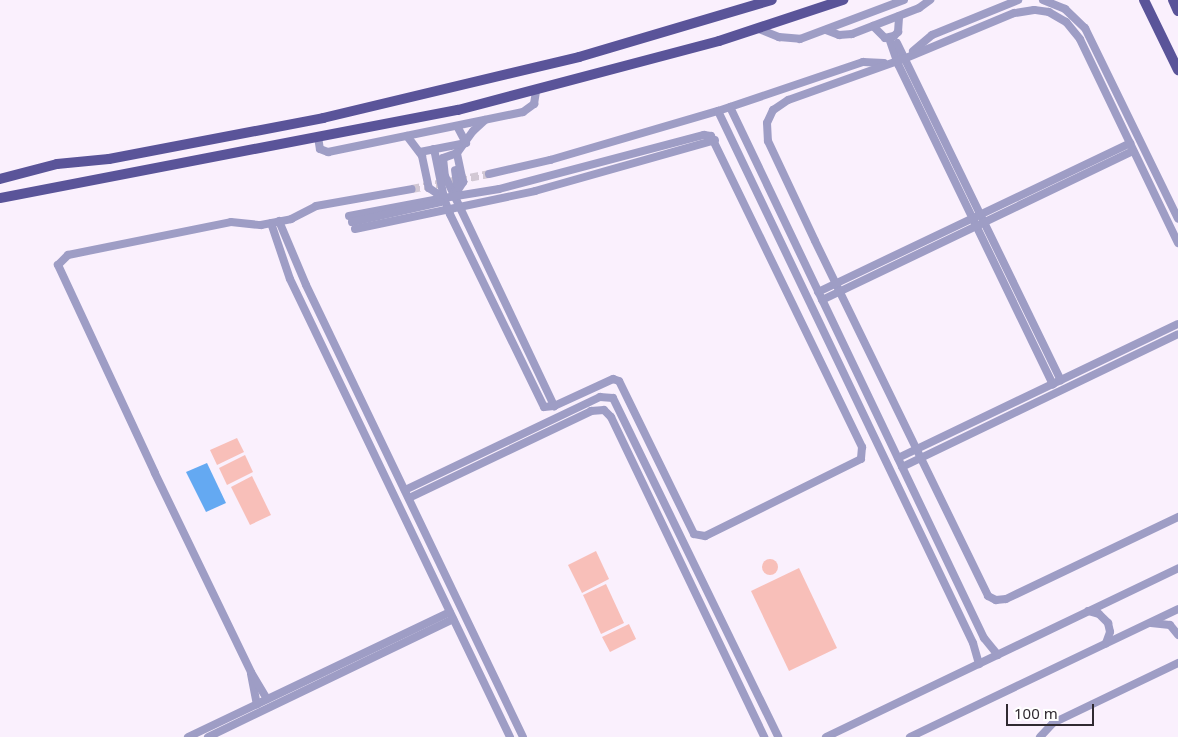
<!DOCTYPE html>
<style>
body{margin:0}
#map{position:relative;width:1178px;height:737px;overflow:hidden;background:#faf0fd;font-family:"Noto Sans",sans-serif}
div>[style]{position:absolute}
.green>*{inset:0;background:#f8bfb9}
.round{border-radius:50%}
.water>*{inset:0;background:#64a9f2}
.minor-tunnel>*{height:8px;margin-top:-4px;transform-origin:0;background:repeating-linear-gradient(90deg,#d2c8d4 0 8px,transparent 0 12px)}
.minor>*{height:8px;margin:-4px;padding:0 4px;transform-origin:4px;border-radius:4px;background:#9e9dc5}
.major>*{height:10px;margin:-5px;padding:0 5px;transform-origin:5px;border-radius:5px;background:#5a5499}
span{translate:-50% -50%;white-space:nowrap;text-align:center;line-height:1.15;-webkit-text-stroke:4.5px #fff;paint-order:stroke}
.scale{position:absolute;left:1006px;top:704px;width:88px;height:22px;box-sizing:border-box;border:2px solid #302a31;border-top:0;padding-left:6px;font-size:15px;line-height:18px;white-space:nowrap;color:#302a31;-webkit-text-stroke:4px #fff;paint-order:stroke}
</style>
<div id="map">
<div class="green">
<div style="clip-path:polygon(237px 438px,244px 452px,217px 465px,210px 450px)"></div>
<div style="clip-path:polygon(245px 455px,253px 472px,227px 485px,219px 468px)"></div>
<div style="clip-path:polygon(252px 476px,271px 515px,250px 525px,231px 487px)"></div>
<div style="clip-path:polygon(596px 551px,609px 579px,582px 593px,568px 565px)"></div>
<div class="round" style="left:762px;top:559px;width:16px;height:16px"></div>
<div style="clip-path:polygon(799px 568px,837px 648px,789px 671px,751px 591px)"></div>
<div style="clip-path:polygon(606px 584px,624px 623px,601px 634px,583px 595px)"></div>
<div style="clip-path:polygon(629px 624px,636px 639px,610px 652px,602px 637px)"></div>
</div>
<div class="water">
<div style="clip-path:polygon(207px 463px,226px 503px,206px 512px,186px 472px)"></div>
</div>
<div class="minor-tunnel">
<div style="left:412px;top:189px;width:78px;rotate:-11deg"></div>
</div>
<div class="minor">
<div style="left:1043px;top:0;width:24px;rotate:22deg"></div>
<div style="left:1065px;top:9px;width:28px;rotate:44deg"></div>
<div style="left:1085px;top:28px;width:212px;rotate:64deg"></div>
<div style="left:873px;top:26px;width:17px;rotate:45deg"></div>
<div style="left:885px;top:38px;width:9px;rotate:-13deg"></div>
<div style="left:894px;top:36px;width:6px;rotate:-45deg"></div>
<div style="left:898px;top:32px;width:16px;rotate:-86deg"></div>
<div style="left:759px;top:29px;width:22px;rotate:22deg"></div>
<div style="left:779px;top:37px;width:21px;rotate:5deg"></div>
<div style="left:800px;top:39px;width:111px;rotate:-20.6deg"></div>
<div style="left:826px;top:30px;width:14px;rotate:21deg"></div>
<div style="left:839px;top:35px;width:13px;rotate:-4deg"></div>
<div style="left:852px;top:34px;width:72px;rotate:-21.2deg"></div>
<div style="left:919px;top:8px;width:14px;rotate:-36deg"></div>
<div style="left:889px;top:38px;width:28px;rotate:71deg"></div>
<div style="left:898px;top:64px;width:356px;rotate:64.2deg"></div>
<div style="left:897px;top:43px;width:375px;rotate:64.1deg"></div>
<div style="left:913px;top:51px;width:25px;rotate:-40deg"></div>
<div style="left:932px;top:35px;width:93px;rotate:-22.1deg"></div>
<div style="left:730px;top:107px;width:589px;rotate:64.44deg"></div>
<div style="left:984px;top:638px;width:22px;rotate:51deg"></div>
<div style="left:718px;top:111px;width:590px;rotate:64.39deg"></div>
<div style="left:973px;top:643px;width:22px;rotate:74deg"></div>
<div style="left:485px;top:120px;width:16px;rotate:137deg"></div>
<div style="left:473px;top:131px;width:27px;rotate:126deg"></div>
<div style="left:457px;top:153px;width:15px;rotate:160deg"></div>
<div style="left:443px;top:158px;width:18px;rotate:84deg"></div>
<div style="left:445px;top:176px;width:255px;rotate:64.6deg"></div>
<div style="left:407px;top:136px;width:25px;rotate:53deg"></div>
<div style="left:422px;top:156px;width:33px;rotate:78deg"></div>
<div style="left:429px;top:188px;width:18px;rotate:34deg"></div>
<div style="left:318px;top:137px;width:12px;rotate:81deg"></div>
<div style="left:320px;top:149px;width:9px;rotate:21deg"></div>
<div style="left:328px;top:152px;width:199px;rotate:-11.6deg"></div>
<div style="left:523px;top:112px;width:14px;rotate:-36deg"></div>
<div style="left:534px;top:104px;width:13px;rotate:-81deg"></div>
<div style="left:420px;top:152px;width:47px;rotate:-11.1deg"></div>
<div style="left:466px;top:143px;width:19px;rotate:-118deg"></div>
<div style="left:489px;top:174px;width:63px;rotate:-12.9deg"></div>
<div style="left:550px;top:160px;width:175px;rotate:-16.3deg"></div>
<div style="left:718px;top:111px;width:153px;rotate:-18.7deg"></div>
<div style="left:863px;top:62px;width:21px;rotate:3deg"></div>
<div style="left:453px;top:195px;width:12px;rotate:-70deg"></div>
<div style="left:457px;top:184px;width:14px;rotate:-98deg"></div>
<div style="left:454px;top:196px;width:17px;rotate:-57deg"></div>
<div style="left:463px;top:182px;width:30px;rotate:-102deg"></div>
<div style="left:349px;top:216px;width:97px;rotate:-10.7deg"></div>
<div style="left:444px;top:198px;width:56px;rotate:-9.3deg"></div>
<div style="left:499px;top:189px;width:212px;rotate:-14.8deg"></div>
<div style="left:704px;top:135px;width:7px;rotate:8deg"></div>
<div style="left:711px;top:136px;width:346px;rotate:64.1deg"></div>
<div style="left:862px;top:447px;width:12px;rotate:95deg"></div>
<div style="left:861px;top:459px;width:174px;rotate:153.7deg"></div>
<div style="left:705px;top:536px;width:11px;rotate:-170deg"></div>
<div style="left:694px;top:534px;width:170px;rotate:-116.1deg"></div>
<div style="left:619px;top:381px;width:6px;rotate:-162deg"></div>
<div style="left:613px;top:379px;width:65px;rotate:155.4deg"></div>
<div style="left:554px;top:406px;width:10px;rotate:174deg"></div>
<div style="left:544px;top:407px;width:215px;rotate:-116deg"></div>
<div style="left:450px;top:214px;width:17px;rotate:-111deg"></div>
<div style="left:444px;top:198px;width:50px;rotate:-101.5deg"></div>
<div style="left:279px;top:221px;width:69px;rotate:67.1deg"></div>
<div style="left:306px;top:285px;width:501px;rotate:64.35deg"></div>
<div style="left:352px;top:222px;width:91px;rotate:-12.7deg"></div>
<div style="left:271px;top:223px;width:59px;rotate:71.3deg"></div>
<div style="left:290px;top:279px;width:508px;rotate:64.34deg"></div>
<div style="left:355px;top:229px;width:184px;rotate:-11.9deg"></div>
<div style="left:535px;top:191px;width:187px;rotate:-15.8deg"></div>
<div style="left:1178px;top:243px;width:226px;rotate:-115.7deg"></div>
<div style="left:1080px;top:39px;width:22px;rotate:-129deg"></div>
<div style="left:1066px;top:22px;width:20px;rotate:-150deg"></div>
<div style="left:1049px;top:12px;width:15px;rotate:-172deg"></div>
<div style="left:1034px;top:10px;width:20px;rotate:171deg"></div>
<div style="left:1014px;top:13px;width:117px;rotate:157.4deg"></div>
<div style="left:906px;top:58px;width:125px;rotate:160.4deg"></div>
<div style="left:788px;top:100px;width:18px;rotate:146deg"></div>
<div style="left:773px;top:110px;width:14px;rotate:115deg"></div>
<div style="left:767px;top:123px;width:18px;rotate:87deg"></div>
<div style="left:768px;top:141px;width:110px;rotate:64.8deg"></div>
<div style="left:815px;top:241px;width:395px;rotate:64deg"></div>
<div style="left:988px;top:596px;width:9px;rotate:27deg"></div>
<div style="left:996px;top:600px;width:10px;rotate:-6deg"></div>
<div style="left:1006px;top:599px;width:191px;rotate:-25.5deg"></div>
<div style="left:818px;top:292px;width:346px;rotate:-25.5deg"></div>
<div style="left:822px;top:300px;width:345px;rotate:-25.6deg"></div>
<div style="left:898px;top:458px;width:310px;rotate:-25.6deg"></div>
<div style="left:902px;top:467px;width:306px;rotate:-25.7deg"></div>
<div style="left:405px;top:490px;width:216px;rotate:-25.5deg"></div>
<div style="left:600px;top:397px;width:13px;rotate:4deg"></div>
<div style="left:613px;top:398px;width:377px;rotate:64deg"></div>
<div style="left:409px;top:498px;width:202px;rotate:-25.5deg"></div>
<div style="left:591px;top:411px;width:13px;rotate:-4deg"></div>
<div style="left:604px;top:410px;width:10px;rotate:45deg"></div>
<div style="left:611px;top:417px;width:355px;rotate:64.4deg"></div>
<div style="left:1088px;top:611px;width:11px;rotate:15deg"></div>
<div style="left:1099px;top:614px;width:13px;rotate:45deg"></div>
<div style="left:1108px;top:623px;width:9px;rotate:77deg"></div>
<div style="left:1110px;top:632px;width:12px;rotate:110deg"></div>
<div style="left:1151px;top:623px;width:19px;rotate:6deg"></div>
<div style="left:1170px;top:625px;width:13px;rotate:51deg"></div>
<div style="left:251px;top:674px;width:31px;rotate:79deg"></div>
<div style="left:267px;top:699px;width:31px;rotate:-121deg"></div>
<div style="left:251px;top:672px;width:221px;rotate:-115.8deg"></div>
<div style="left:155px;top:473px;width:230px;rotate:-115deg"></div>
<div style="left:58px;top:265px;width:14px;rotate:-45deg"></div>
<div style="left:68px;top:255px;width:166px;rotate:-11.4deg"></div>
<div style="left:231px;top:222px;width:30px;rotate:6deg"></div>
<div style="left:261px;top:225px;width:31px;rotate:-11deg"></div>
<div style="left:291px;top:219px;width:28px;rotate:-27deg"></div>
<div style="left:316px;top:206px;width:97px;rotate:-10deg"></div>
<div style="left:188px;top:737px;width:290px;rotate:-25.5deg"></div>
<div style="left:208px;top:737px;width:272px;rotate:-25.7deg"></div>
<div style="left:826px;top:737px;width:390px;rotate:-25.6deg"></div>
<div style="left:910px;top:737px;width:297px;rotate:-25.5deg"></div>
<div style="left:1040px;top:737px;width:19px;rotate:-47deg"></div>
<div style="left:1053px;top:723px;width:139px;rotate:-25.6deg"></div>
</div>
<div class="major">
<div style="left:1144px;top:0;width:78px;rotate:64.1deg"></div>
<div style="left:1173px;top:0;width:12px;rotate:66deg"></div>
<div style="left:0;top:179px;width:59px;rotate:-14.7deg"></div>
<div style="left:57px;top:164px;width:52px;rotate:-5.5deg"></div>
<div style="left:109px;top:159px;width:218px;rotate:-10.8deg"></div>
<div style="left:323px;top:118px;width:263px;rotate:-13.4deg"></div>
<div style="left:579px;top:57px;width:201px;rotate:-16.5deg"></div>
<div style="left:0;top:198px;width:466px;rotate:-10.9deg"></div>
<div style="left:458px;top:110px;width:270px;rotate:-14.8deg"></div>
<div style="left:719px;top:41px;width:131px;rotate:-18.3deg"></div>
</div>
<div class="scale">100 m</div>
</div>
